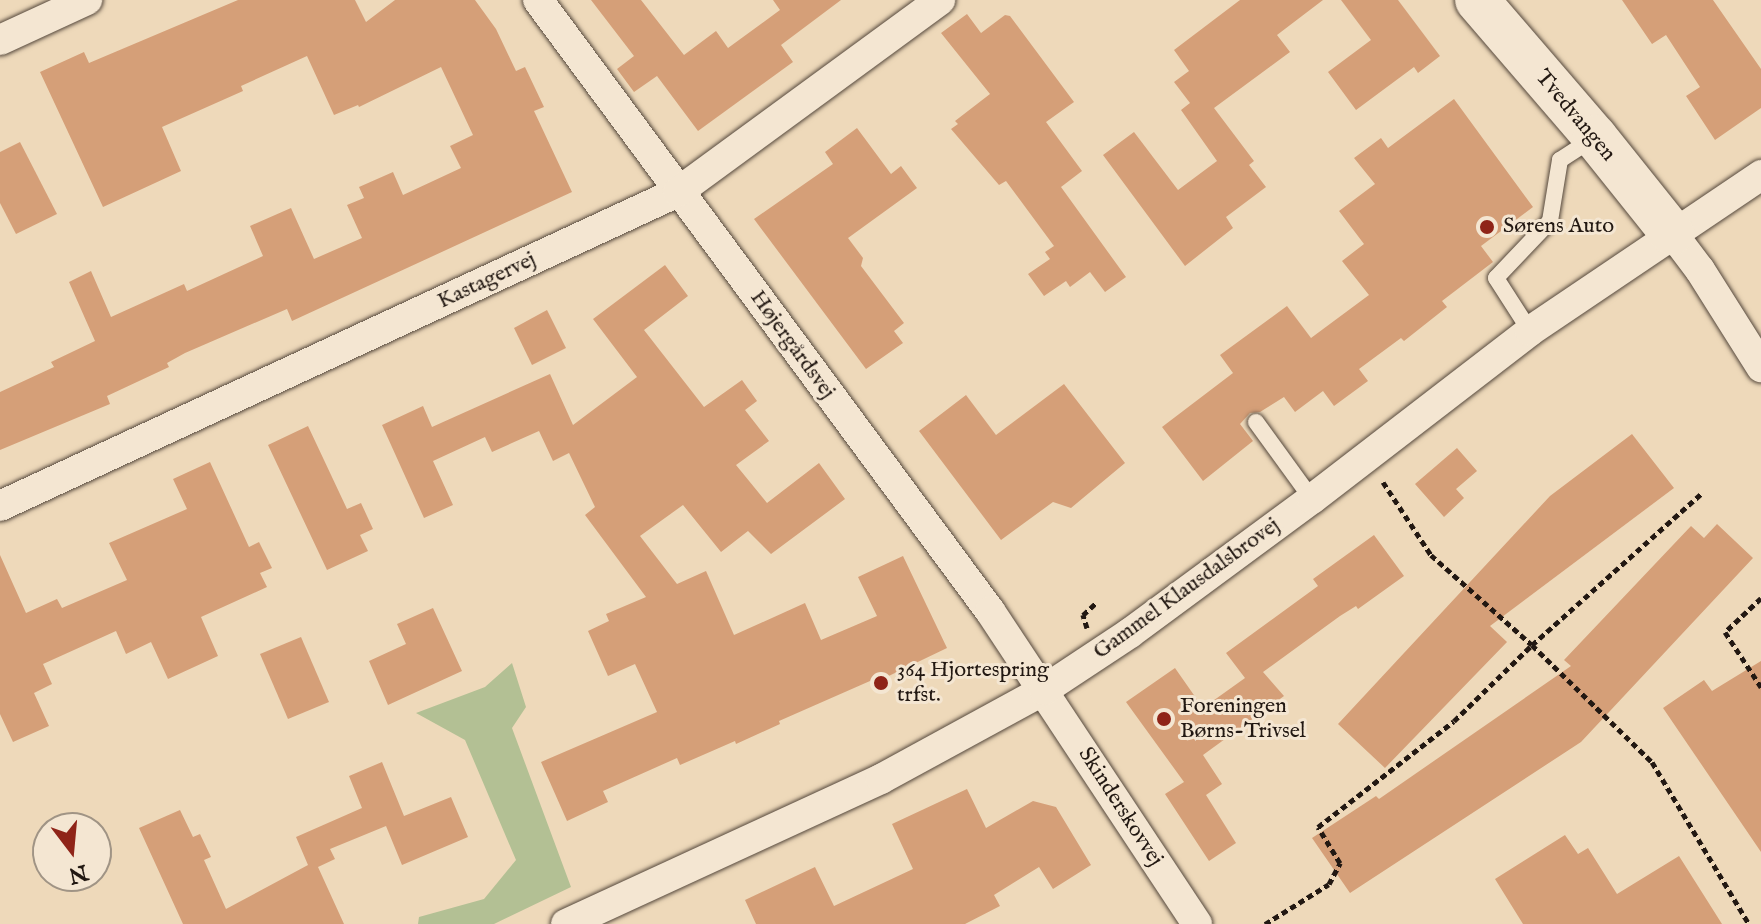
<!DOCTYPE html>
<meta charset="utf-8">
<style>
body{margin:0}
#map{position:relative;width:1761px;height:924px;overflow:hidden;background:#eed9ba;font-family:"IM FELL English",serif}
div>[style]{position:absolute}
.green>*{inset:0;background:#b3c094}
.building>*{inset:0;background:#d59f78}
.path>*{height:5px;margin-top:-2.5px;transform-origin:0;background:repeating-linear-gradient(90deg,#221812 0 6px,transparent 0 10px)}
.roads{filter:drop-shadow(0 0 2px #55483c) drop-shadow(0 0 2px #55483c)}
.lane>*{height:16px;margin:-8px;padding:0 8px;transform-origin:8px;border-radius:8px;background:#f4e6d2}
.street>*{height:30px;margin:-15px;padding:0 15px;transform-origin:15px;border-radius:15px;background:#f4e6d2}
.secondary>*{height:44px;margin:-22px;padding:0 22px;transform-origin:22px;border-radius:22px;background:#f4e6d2}
.dots>*{width:22px;height:22px;translate:-50% -50%;box-sizing:border-box;border:4px solid #f4e6d2;border-radius:50%}
span{translate:-50% -50%;white-space:nowrap;text-align:center;line-height:1.15;-webkit-text-stroke:6px #f4e6d2;paint-order:stroke}
.street-label{font-size:22px;color:#221812}
.poi-label{font-size:22px;color:#221812}
.left{translate:0 -50%;text-align:left}
.north{position:absolute;left:32px;top:812px;width:80px;height:80px;box-sizing:border-box;background:#f4e6d2;border:2px solid #a09485;border-radius:50%;rotate:164deg;font-size:22px;font-weight:700;line-height:32px;text-align:center;color:#221812}
.north::after{content:'';display:block;margin:auto;width:28px;height:36px;background:#8f2418;clip-path:polygon(50% 0,100% 100%,50% 72%,0 100%)}
</style>
<div id="map">
<div class="green">
<div style="clip-path:polygon(512px 663px,526px 707px,512px 728px,571px 887px,494px 924px,418px 924px,419px 917px,484px 899px,516px 860px,465px 740px,416px 713px,485px 687px)"></div>
</div>
<div class="building">
<div style="clip-path:polygon(238px 0,355px 0,366px 22px,395px 0,475px 0,496px 29px,516px 71px,525px 67px,544px 107px,534px 111px,572px 192px,292px 321px,287px 309px,185px 353px,167px 363px,169px 367px,107px 396px,110px 404px,0 450px,0 392px,54px 367px,51px 362px,95px 341px,69px 282px,91px 271px,111px 317px,184px 284px,187px 291px,263px 256px,250px 226px,291px 208px,314px 259px,362px 238px,347px 205px,364px 198px,359px 187px,393px 172px,403px 195px,461px 168px,450px 146px,473px 135px,441px 67px,359px 107px,358px 105px,334px 115px,307px 56px,241px 86px,243px 91px,162px 127px,181px 171px,103px 207px,40px 72px,84px 52px,89px 63px)"></div>
<div style="clip-path:polygon(591px 0,641px 0,684px 55px,716px 31px,728px 48px,780px 10px,773px 0,841px 0,781px 45px,793px 62px,698px 131px,657px 76px,634px 92px,617px 69px,634px 56px)"></div>
<div style="clip-path:polygon(1240px 0,1323px 0,1277px 35px,1290px 52px,1214px 108px,1254px 161px,1249px 165px,1266px 187px,1226px 217px,1233px 228px,1185px 266px,1103px 155px,1134px 132px,1178px 190px,1217px 161px,1181px 110px,1190px 103px,1174px 82px,1189px 71px,1174px 50px)"></div>
<div style="clip-path:polygon(1341px 0,1398px 0,1440px 56px,1418px 73px,1414px 67px,1356px 110px,1328px 72px,1371px 40px)"></div>
<div style="clip-path:polygon(1622px 0,1713px 0,1761px 69px,1761px 108px,1715px 140px,1686px 96px,1700px 87px,1666px 35px,1652px 44px)"></div>
<div style="clip-path:polygon(967px 14px,981px 33px,1005px 15px,1010px 16px,1074px 102px,1046px 122px,1082px 171px,1061px 187px,1126px 277px,1105px 292px,1090px 272px,1070px 287px,1066px 281px,1044px 296px,1028px 274px,1050px 259px,1045px 252px,1054px 246px,1006px 181px,999px 185px,951px 129px,958px 124px,955px 121px,990px 94px,941px 33px)"></div>
<div style="clip-path:polygon(1454px 99px,1533px 207px,1481px 246px,1493px 262px,1442px 301px,1447px 307px,1404px 341px,1401px 338px,1359px 369px,1368px 381px,1334px 406px,1323px 391px,1295px 412px,1284px 397px,1260px 412px,1250px 413px,1240px 424px,1253px 441px,1203px 481px,1162px 427px,1233px 373px,1220px 355px,1287px 306px,1311px 338px,1369px 295px,1342px 261px,1364px 244px,1339px 211px,1375px 184px,1354px 158px,1381px 138px,1388px 148px)"></div>
<div style="clip-path:polygon(857px 128px,891px 174px,901px 166px,917px 188px,848px 238px,863px 258px,861px 266px,904px 323px,894px 331px,903px 343px,866px 369px,754px 219px,833px 164px,825px 152px)"></div>
<div style="clip-path:polygon(20px 142px,57px 214px,16px 234px,0 203px,0 152px)"></div>
<div style="clip-path:polygon(665px 265px,688px 296px,644px 330px,704px 407px,742px 380px,757px 401px,745px 410px,769px 441px,736px 465px,767px 503px,819px 463px,845px 499px,771px 554px,748px 531px,721px 552px,683px 505px,640px 536px,677px 584px,706px 571px,734px 635px,805px 603px,821px 640px,877px 616px,858px 577px,903px 556px,947px 648px,872px 684px,870px 681px,779px 721px,780px 724px,736px 744px,735px 741px,680px 765px,677px 758px,603px 791px,608px 802px,567px 821px,541px 762px,657px 712px,635px 664px,608px 676px,588px 631px,609px 621px,606px 614px,646px 597px,585px 515px,595px 507px,569px 453px,553px 461px,539px 431px,492px 452px,485px 437px,433px 461px,453px 505px,424px 518px,382px 425px,423px 406px,432px 427px,550px 374px,573px 425px,637px 377px,593px 319px)"></div>
<div style="clip-path:polygon(547px 310px,566px 348px,532px 365px,514px 328px)"></div>
<div style="clip-path:polygon(1064px 384px,1125px 463px,1071px 508px,1053px 502px,1001px 540px,919px 431px,966px 395px,996px 435px)"></div>
<div style="clip-path:polygon(308px 426px,347px 509px,361px 503px,373px 529px,360px 535px,368px 551px,327px 570px,268px 445px)"></div>
<div style="clip-path:polygon(1632px 434px,1674px 488px,1490px 626px,1507px 642px,1385px 768px,1338px 724px,1550px 496px)"></div>
<div style="clip-path:polygon(1457px 448px,1477px 471px,1456px 489px,1464px 498px,1444px 517px,1415px 484px)"></div>
<div style="clip-path:polygon(210px 462px,249px 547px,259px 542px,272px 568px,260px 573px,267px 587px,201px 617px,218px 656px,168px 679px,151px 642px,126px 654px,116px 631px,43px 664px,52px 684px,34px 693px,49px 726px,13px 742px,0 714px,0 555px,26px 613px,57px 599px,62px 608px,127px 580px,109px 543px,187px 509px,173px 479px)"></div>
<div style="clip-path:polygon(1717px 524px,1753px 558px,1581px 742px,1350px 893px,1312px 838px,1376px 796px,1379px 799px,1571px 666px,1564px 660px,1691px 526px,1704px 538px)"></div>
<div style="clip-path:polygon(1374px 535px,1404px 576px,1358px 609px,1356px 606px,1340px 616px,1263px 672px,1284px 696px,1203px 755px,1222px 784px,1206px 795px,1236px 843px,1209px 861px,1165px 794px,1184px 782px,1126px 702px,1175px 668px,1203px 708px,1245px 678px,1226px 653px,1318px 586px,1313px 579px)"></div>
<div style="clip-path:polygon(433px 608px,462px 671px,388px 705px,369px 661px,406px 644px,397px 624px)"></div>
<div style="clip-path:polygon(301px 637px,329px 702px,288px 719px,260px 654px)"></div>
<div style="clip-path:polygon(1761px 661px,1761px 852px,1663px 708px,1704px 680px,1712px 691px)"></div>
<div style="clip-path:polygon(382px 762px,404px 816px,451px 797px,468px 837px,402px 865px,386px 826px,330px 849px,335px 859px,318px 867px,344px 924px,183px 924px,139px 828px,180px 810px,193px 837px,200px 834px,211px 857px,204px 860px,226px 909px,308px 865px,296px 837px,362px 808px,349px 776px)"></div>
<div style="clip-path:polygon(967px 789px,986px 828px,1033px 801px,1056px 807px,1091px 865px,1053px 889px,1039px 867px,994px 895px,1000px 906px,965px 924px,756px 924px,745px 900px,815px 867px,834px 906px,913px 869px,892px 824px)"></div>
<div style="clip-path:polygon(1565px 835px,1578px 854px,1588px 848px,1617px 894px,1679px 856px,1722px 924px,1523px 924px,1495px 879px)"></div>
</div>
<div class="path">
<div style="left:1383px;top:482px;width:87px;rotate:56.7deg"></div>
<div style="left:1431px;top:555px;width:135px;rotate:41.7deg"></div>
<div style="left:1532px;top:645px;width:168px;rotate:44.3deg"></div>
<div style="left:1652px;top:762px;width:189px;rotate:59.1deg"></div>
<div style="left:1761px;top:598px;width:50px;rotate:136.6deg"></div>
<div style="left:1725px;top:632px;width:66px;rotate:56.8deg"></div>
<div style="left:1087px;top:628px;width:14px;rotate:-107deg"></div>
<div style="left:1083px;top:615px;width:18px;rotate:-43deg"></div>
<div style="left:1265px;top:924px;width:75px;rotate:-32deg"></div>
<div style="left:1329px;top:884px;width:24px;rotate:-62deg"></div>
<div style="left:1340px;top:863px;width:42px;rotate:-121.4deg"></div>
<div style="left:1318px;top:827px;width:172px;rotate:-37.9deg"></div>
<div style="left:1454px;top:721px;width:109px;rotate:-44.3deg"></div>
<div style="left:1532px;top:645px;width:229px;rotate:-41.8deg"></div>
</div>
<div class="roads">
<div class="lane">
<div style="left:1530px;top:331px;width:63px;rotate:-122.7deg"></div>
<div style="left:1496px;top:278px;width:79px;rotate:-46.5deg"></div>
<div style="left:1550px;top:221px;width:62px;rotate:-80.7deg"></div>
<div style="left:1560px;top:160px;width:40px;rotate:-32.9deg"></div>
<div style="left:1256px;top:422px;width:95px;rotate:54deg"></div>
</div>
<div class="street">
<div style="left:538px;top:0;width:760px;rotate:53.51deg"></div>
<div style="left:990px;top:611px;width:375px;rotate:56.5deg"></div>
<div style="left:0;top:40px;width:96px;rotate:-24.7deg"></div>
<div style="left:1672px;top:233px;width:46px;rotate:52.9deg"></div>
<div style="left:1700px;top:270px;width:115px;rotate:57.8deg"></div>
<div style="left:0;top:506px;width:747px;rotate:-24.85deg"></div>
<div style="left:678px;top:192px;width:325px;rotate:-36.2deg"></div>
<div style="left:566px;top:924px;width:347px;rotate:-24.7deg"></div>
<div style="left:881px;top:779px;width:186px;rotate:-28.6deg"></div>
<div style="left:1044px;top:690px;width:103px;rotate:-33.5deg"></div>
<div style="left:1130px;top:633px;width:226px;rotate:-36.4deg"></div>
<div style="left:1312px;top:499px;width:275px;rotate:-37.6deg"></div>
<div style="left:1530px;top:331px;width:279px;rotate:-34deg"></div>
</div>
<div class="secondary">
<div style="left:1477px;top:0;width:181px;rotate:49.3deg"></div>
<div style="left:1595px;top:137px;width:123px;rotate:51.3deg"></div>
</div>
</div>
<div class="dots">
<div style="left:1487px;top:227px;background:#8f2418"></div>
<div style="left:881px;top:683px;background:#8f2418"></div>
<div style="left:1164px;top:719px;background:#8f2418"></div>
</div>
<div class="street-label">
<span style="left:1575px;top:116px;rotate:50deg">Tvedvangen</span>
<span style="left:487px;top:281px;rotate:-25deg">Kastagervej</span>
<span style="left:792px;top:345px;rotate:54deg">Højergårdsvej</span>
<span style="left:1187px;top:589px;rotate:-36deg">Gammel Klausdalsbrovej</span>
<span style="left:1120px;top:807px;rotate:57deg">Skinderskovvej</span>
</div>
<div class="poi-label">
<span class="left" style="left:1503px;top:227px">Sørens Auto</span>
<span class="left" style="left:897px;top:683px">364 Hjortespring<br>trfst.</span>
<span class="left" style="left:1180px;top:719px">Foreningen<br>Børns-Trivsel</span>
</div>
<div class="north">N</div>
</div>
